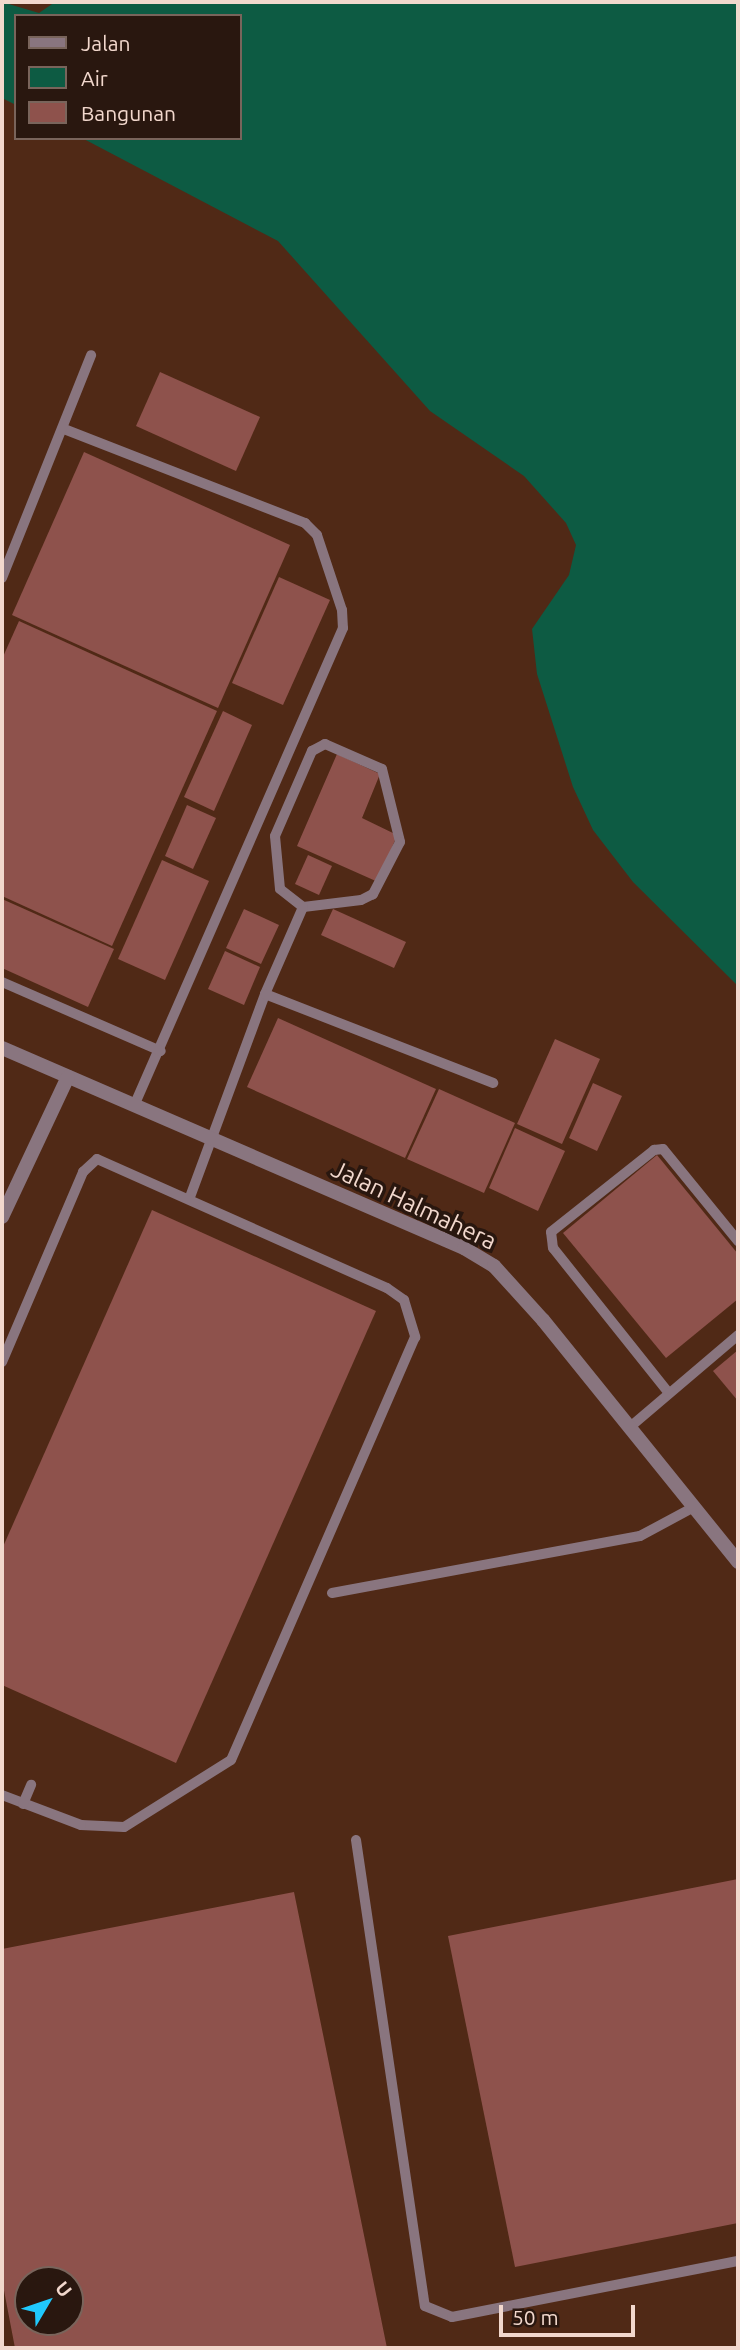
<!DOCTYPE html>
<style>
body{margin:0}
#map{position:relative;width:740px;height:2350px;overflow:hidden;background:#502916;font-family:Ubuntu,sans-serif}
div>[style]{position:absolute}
.water>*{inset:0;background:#0d5b43}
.building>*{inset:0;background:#8e524c}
.service>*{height:10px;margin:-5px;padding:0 5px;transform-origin:5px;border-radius:5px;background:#89757f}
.minor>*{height:14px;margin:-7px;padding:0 7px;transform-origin:7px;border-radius:7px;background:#89757f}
span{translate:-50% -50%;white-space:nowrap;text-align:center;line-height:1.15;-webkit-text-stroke:7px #29170f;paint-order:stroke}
.street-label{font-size:24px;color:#f2d8cd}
.frame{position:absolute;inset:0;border:4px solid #f2d8cd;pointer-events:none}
.legend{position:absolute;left:14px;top:14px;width:228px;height:126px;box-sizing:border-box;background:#29170f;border:2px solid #79645b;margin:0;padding:9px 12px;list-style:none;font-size:21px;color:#f2d8cd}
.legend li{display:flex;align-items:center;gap:14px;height:35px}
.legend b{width:35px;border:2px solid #79645b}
.north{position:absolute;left:14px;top:2266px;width:70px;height:70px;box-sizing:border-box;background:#29170f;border:2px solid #79645b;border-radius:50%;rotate:51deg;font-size:19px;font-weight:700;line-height:28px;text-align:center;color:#f2d8cd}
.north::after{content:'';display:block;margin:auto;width:24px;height:32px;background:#20c9fd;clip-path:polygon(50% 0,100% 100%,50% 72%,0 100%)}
.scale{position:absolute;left:499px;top:2305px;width:136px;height:32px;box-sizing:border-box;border:4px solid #f2d8cd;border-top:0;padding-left:9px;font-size:21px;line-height:24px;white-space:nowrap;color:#f2d8cd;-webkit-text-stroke:5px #29170f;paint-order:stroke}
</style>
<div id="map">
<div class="water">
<div style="clip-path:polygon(2px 2px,39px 13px,55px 2px,738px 2px,738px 986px,633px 882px,593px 830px,573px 787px,537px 674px,532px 629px,569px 575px,576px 545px,566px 523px,524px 476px,430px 411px,278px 241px,82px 138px,240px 138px,240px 16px,16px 16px,16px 105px,2px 98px)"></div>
</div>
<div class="building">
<div style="clip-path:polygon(160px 372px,260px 417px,236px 471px,136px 426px)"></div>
<div style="clip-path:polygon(84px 452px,290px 545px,218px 708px,12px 615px)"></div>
<div style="clip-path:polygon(279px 577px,330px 600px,283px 705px,232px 683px)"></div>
<div style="clip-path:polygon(19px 621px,217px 711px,112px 946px,2px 896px,2px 659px)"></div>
<div style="clip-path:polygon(223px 711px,252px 725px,214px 811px,184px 797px)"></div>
<div style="clip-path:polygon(337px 754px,380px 774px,362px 818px,397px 835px,378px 882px,297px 846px)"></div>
<div style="clip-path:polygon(187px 805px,216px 818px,193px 869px,165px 856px)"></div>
<div style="clip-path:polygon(308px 855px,332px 866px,319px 895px,295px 884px)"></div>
<div style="clip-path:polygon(162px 860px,209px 881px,165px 980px,118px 959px)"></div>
<div style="clip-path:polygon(2px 899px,114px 949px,88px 1007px,2px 968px)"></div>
<div style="clip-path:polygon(244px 909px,279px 925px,261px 964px,226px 948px)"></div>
<div style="clip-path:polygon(333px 909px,406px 942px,394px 968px,321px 935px)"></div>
<div style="clip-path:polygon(225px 951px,260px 967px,244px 1005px,208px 989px)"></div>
<div style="clip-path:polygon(278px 1018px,436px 1089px,405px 1158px,247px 1087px)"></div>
<div style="clip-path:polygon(555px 1039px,600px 1059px,562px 1144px,517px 1124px)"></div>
<div style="clip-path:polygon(593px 1083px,622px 1096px,597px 1151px,569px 1138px)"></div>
<div style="clip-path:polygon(439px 1089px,515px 1123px,484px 1193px,407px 1159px)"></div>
<div style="clip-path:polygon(515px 1128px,565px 1151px,538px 1211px,489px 1188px)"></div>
<div style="clip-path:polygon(657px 1155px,738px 1254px,738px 1299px,666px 1358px,563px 1233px)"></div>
<div style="clip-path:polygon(152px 1210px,376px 1311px,176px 1763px,2px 1685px,2px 1549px)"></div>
<div style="clip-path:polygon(738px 1350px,738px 1401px,713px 1371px)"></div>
<div style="clip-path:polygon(738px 1879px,738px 2223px,515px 2267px,448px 1936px)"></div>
<div style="clip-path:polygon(evenodd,294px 1892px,387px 2348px,15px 2348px,2px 2280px,2px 1949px,294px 1892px,28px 2280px,70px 2280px,70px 2322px,28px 2322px,28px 2280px)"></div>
</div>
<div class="service">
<div style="left:64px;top:429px;width:259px;rotate:21.3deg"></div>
<div style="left:305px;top:523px;width:17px;rotate:45deg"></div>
<div style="left:317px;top:535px;width:79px;rotate:71.6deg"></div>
<div style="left:342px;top:610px;width:18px;rotate:87deg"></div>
<div style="left:343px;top:628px;width:522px;rotate:113.62deg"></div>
<div style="left:2px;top:578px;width:240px;rotate:-68.2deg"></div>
<div style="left:325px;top:744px;width:62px;rotate:23.7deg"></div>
<div style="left:382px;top:769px;width:75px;rotate:76.1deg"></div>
<div style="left:400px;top:842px;width:59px;rotate:117.4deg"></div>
<div style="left:373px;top:894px;width:13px;rotate:153deg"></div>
<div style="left:361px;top:900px;width:58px;rotate:173.1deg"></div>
<div style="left:303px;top:907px;width:29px;rotate:-142deg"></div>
<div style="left:280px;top:889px;width:53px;rotate:-95.4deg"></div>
<div style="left:275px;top:836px;width:93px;rotate:-66.5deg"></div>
<div style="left:312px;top:751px;width:15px;rotate:-28deg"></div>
<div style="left:2px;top:982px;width:173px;rotate:23.5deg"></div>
<div style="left:265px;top:994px;width:95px;rotate:-66.4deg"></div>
<div style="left:190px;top:1197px;width:216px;rotate:-69.7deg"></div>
<div style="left:265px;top:994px;width:245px;rotate:21.3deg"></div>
<div style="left:2px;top:1362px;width:207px;rotate:-66.9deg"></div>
<div style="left:83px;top:1172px;width:19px;rotate:-43deg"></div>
<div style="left:97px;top:1159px;width:317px;rotate:24deg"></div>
<div style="left:387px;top:1288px;width:21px;rotate:35deg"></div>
<div style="left:404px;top:1300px;width:39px;rotate:73deg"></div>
<div style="left:415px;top:1337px;width:461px;rotate:113.5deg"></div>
<div style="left:231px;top:1760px;width:126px;rotate:147.9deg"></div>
<div style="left:124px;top:1827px;width:43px;rotate:-177.3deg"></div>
<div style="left:81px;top:1825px;width:85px;rotate:-159.2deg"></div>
<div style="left:668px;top:1392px;width:184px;rotate:-128.6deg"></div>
<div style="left:553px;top:1248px;width:16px;rotate:-97deg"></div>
<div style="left:551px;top:1232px;width:132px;rotate:-38.5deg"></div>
<div style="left:654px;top:1150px;width:9px;rotate:-6deg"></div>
<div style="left:663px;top:1149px;width:119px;rotate:50.8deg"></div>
<div style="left:630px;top:1427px;width:142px;rotate:-40.4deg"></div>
<div style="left:332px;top:1593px;width:313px;rotate:-10.5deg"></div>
<div style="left:640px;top:1536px;width:61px;rotate:-28.2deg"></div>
<div style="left:23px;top:1804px;width:21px;rotate:-67deg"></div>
<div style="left:356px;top:1840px;width:471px;rotate:81.6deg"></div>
<div style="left:425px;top:2306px;width:29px;rotate:22deg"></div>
<div style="left:452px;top:2317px;width:291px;rotate:-11.1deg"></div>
</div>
<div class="minor">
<div style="left:2px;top:1048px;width:503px;rotate:23.41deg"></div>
<div style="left:464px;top:1248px;width:35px;rotate:31deg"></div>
<div style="left:494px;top:1266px;width:73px;rotate:47.8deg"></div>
<div style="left:543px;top:1320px;width:311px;rotate:51.1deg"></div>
<div style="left:2px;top:1217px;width:155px;rotate:-64.8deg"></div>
</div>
<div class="street-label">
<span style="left:414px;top:1205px;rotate:25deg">Jalan Halmahera</span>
</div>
<div class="frame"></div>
<ul class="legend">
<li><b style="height:9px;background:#89757f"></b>Jalan</li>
<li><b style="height:19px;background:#0d5b43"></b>Air</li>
<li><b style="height:19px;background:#8e524c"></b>Bangunan</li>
</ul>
<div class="north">U</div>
<div class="scale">50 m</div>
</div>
